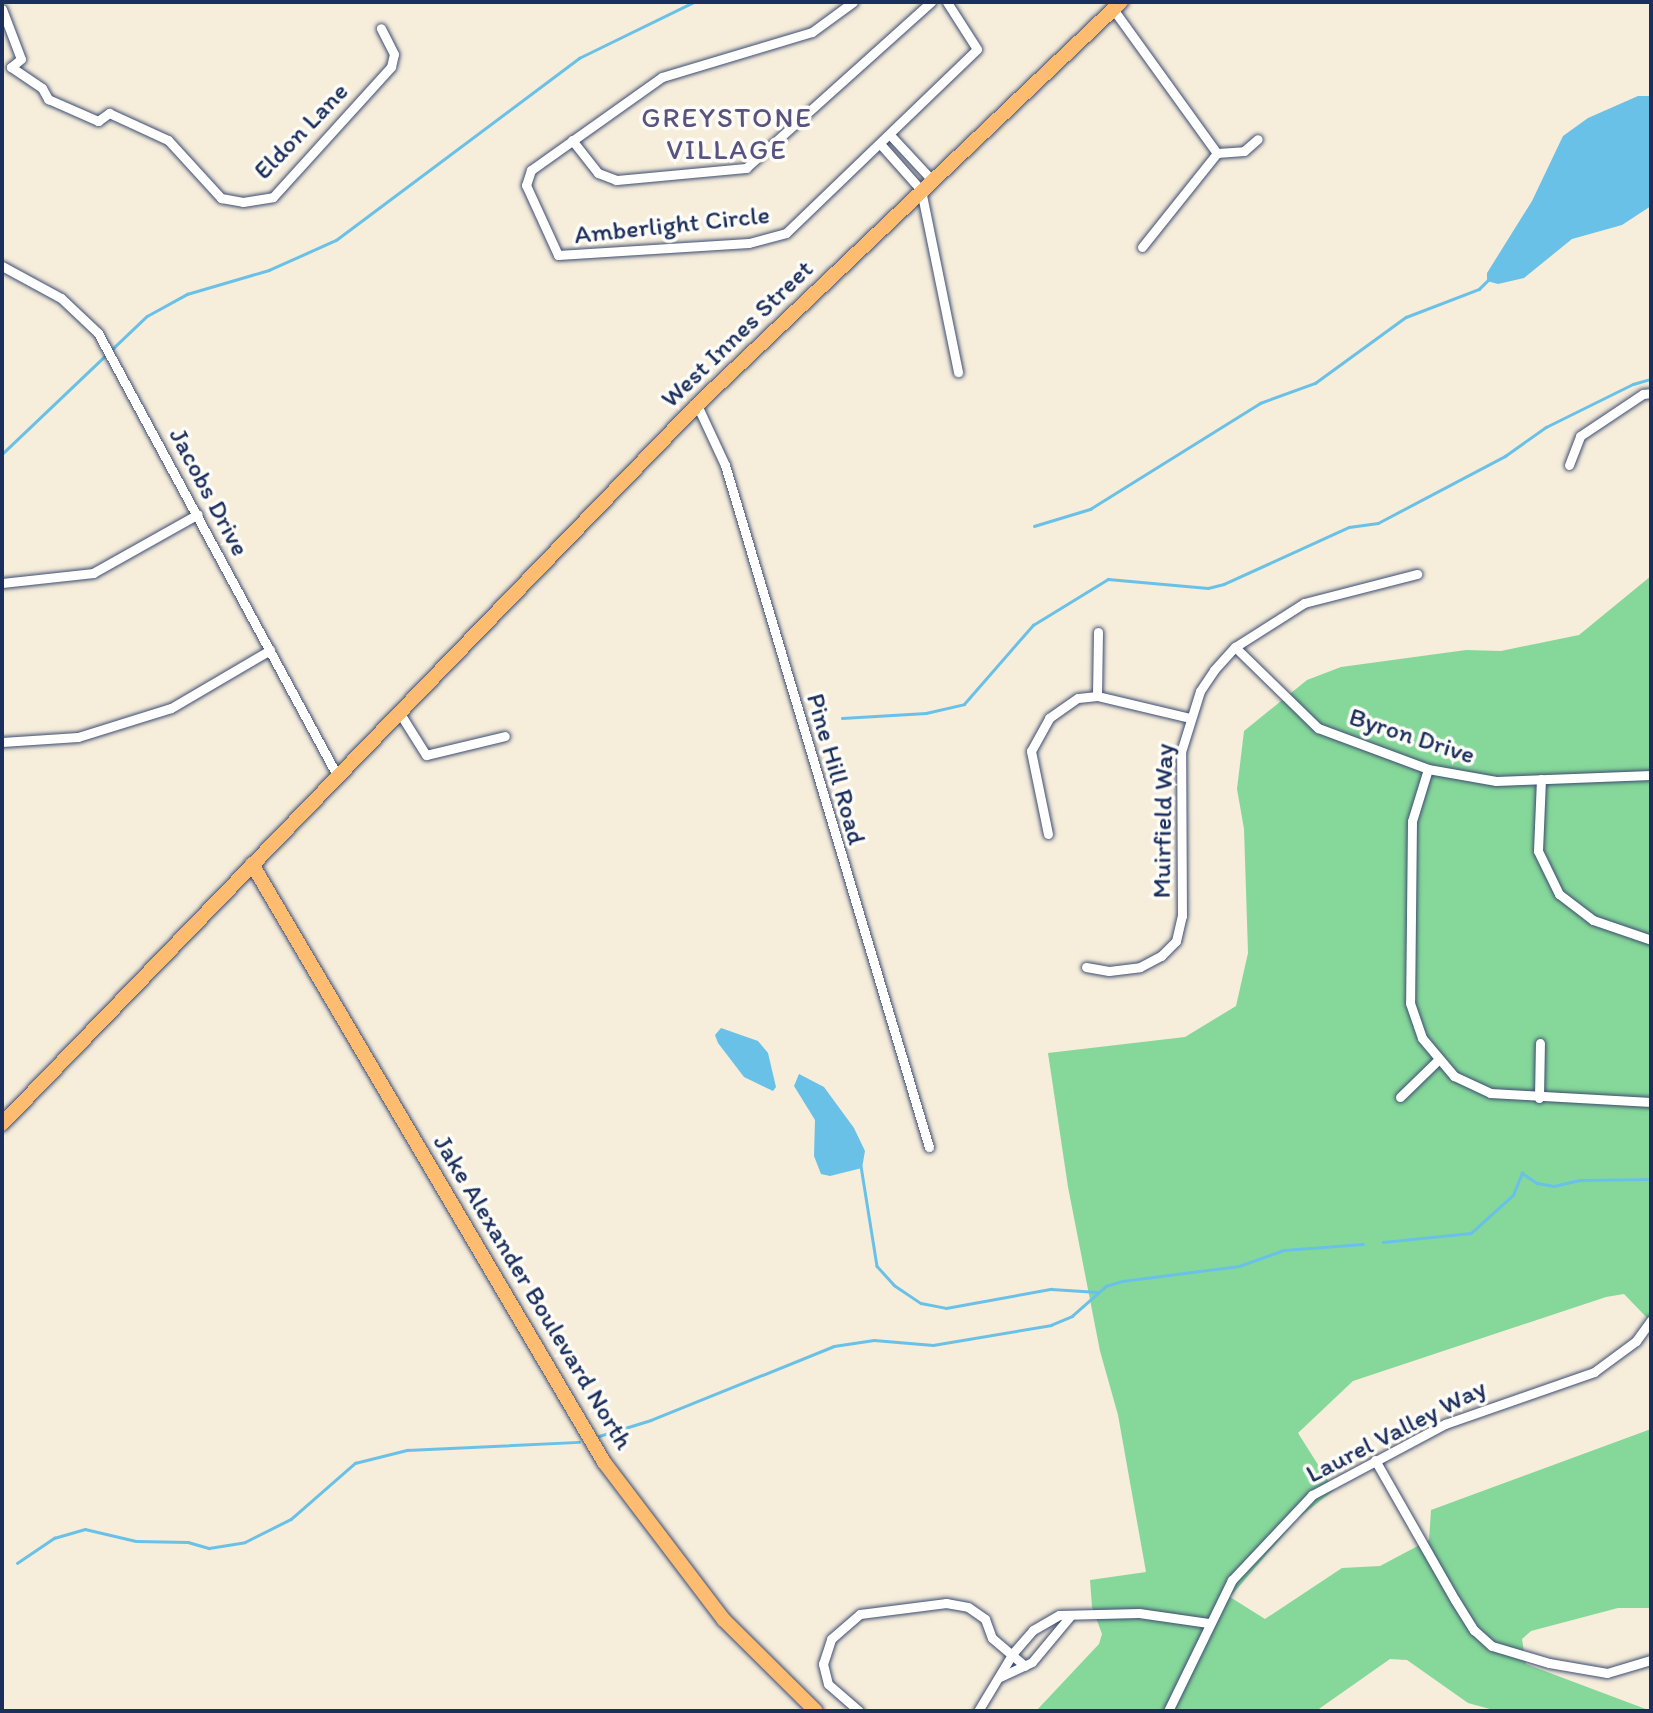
<!DOCTYPE html>
<style>
body{margin:0}
#map{position:relative;width:1653px;height:1713px;overflow:hidden;background:#f6eddb;font-family:Itim,sans-serif}
div>[style]{position:absolute}
.green>*{inset:0;background:#86d89a}
.water>*{inset:0;background:#6ac1e7}
.stream>*{height:2.5px;margin:-1.25px;padding:0 1.25px;transform-origin:1.25px;border-radius:1.25px;background:#6ac1e7}
.roads{filter:drop-shadow(0 0 2px #3c4c71) drop-shadow(0 0 2px #3c4c71)}
.minor>*{height:9px;margin:-4.5px;padding:0 4.5px;transform-origin:4.5px;border-radius:4.5px;background:#fff}
.primary>*{height:14px;margin:-7px;padding:0 7px;transform-origin:7px;border-radius:7px;background:#febc70}
span{translate:-50% -50%;white-space:nowrap;text-align:center;line-height:1.15;-webkit-text-stroke:7px #fdfcf7;paint-order:stroke}
.street-label{font-size:26px;color:#1b2f5e}
.neighbourhood-label{font-size:28px;color:#585380;letter-spacing:2px}
.frame{position:absolute;inset:0;border:4px solid #1b2f5e;pointer-events:none}
</style>
<div id="map">
<div class="green">
<div style="clip-path:polygon(1651px 576px,1651px 1322px,1624px 1294px,1606px 1297px,1353px 1381px,1298px 1433px,1334px 1490px,1297px 1519px,1230px 1597px,1265px 1619px,1342px 1568px,1380px 1566px,1429px 1540px,1431px 1510px,1651px 1429px,1651px 1608px,1618px 1608px,1531px 1631px,1522px 1639px,1526px 1664px,1651px 1711px,1497px 1711px,1468px 1703px,1407px 1660px,1390px 1659px,1316px 1711px,1036px 1711px,1099px 1644px,1102px 1634px,1092px 1607px,1090px 1580px,1146px 1572px,1118px 1415px,1100px 1351px,1068px 1187px,1048px 1053px,1185px 1037px,1236px 1006px,1248px 953px,1244px 829px,1237px 789px,1244px 731px,1307px 680px,1341px 667px,1466px 650px,1501px 651px,1579px 635px)"></div>
</div>
<div class="water">
<div style="clip-path:polygon(1638px 96px,1651px 96px,1651px 206px,1622px 225px,1572px 239px,1524px 278px,1498px 284px,1487px 281px,1487px 273px,1532px 201px,1563px 136px,1588px 118px)"></div>
<div style="clip-path:polygon(721px 1028px,758px 1041px,768px 1053px,776px 1087px,773px 1091px,744px 1077px,718px 1043px,715px 1035px)"></div>
<div style="clip-path:polygon(799px 1074px,824px 1087px,854px 1128px,865px 1151px,862px 1168px,830px 1176px,821px 1174px,814px 1156px,815px 1120px,794px 1086px)"></div>
</div>
<div class="stream">
<div style="left:2px;top:454px;width:200px;rotate:-43.6deg"></div>
<div style="left:147px;top:316px;width:46px;rotate:-28.8deg"></div>
<div style="left:187px;top:294px;width:85px;rotate:-16.3deg"></div>
<div style="left:269px;top:270px;width:73px;rotate:-24.1deg"></div>
<div style="left:336px;top:240px;width:304px;rotate:-36.8deg"></div>
<div style="left:579px;top:58px;width:128px;rotate:-26deg"></div>
<div style="left:1034px;top:526px;width:59px;rotate:-16.9deg"></div>
<div style="left:1090px;top:509px;width:200px;rotate:-31.9deg"></div>
<div style="left:1260px;top:403px;width:59px;rotate:-20deg"></div>
<div style="left:1315px;top:383px;width:112px;rotate:-36deg"></div>
<div style="left:1406px;top:317px;width:78px;rotate:-21deg"></div>
<div style="left:1479px;top:289px;width:13px;rotate:-45deg"></div>
<div style="left:842px;top:718px;width:84px;rotate:-3.4deg"></div>
<div style="left:926px;top:713px;width:39px;rotate:-13deg"></div>
<div style="left:964px;top:704px;width:105px;rotate:-48.9deg"></div>
<div style="left:1033px;top:625px;width:88px;rotate:-31.5deg"></div>
<div style="left:1108px;top:579px;width:100px;rotate:5.1deg"></div>
<div style="left:1208px;top:588px;width:16px;rotate:-14deg"></div>
<div style="left:1224px;top:584px;width:137px;rotate:-24.5deg"></div>
<div style="left:1349px;top:527px;width:29px;rotate:-8deg"></div>
<div style="left:1378px;top:523px;width:144px;rotate:-27.8deg"></div>
<div style="left:1505px;top:456px;width:50px;rotate:-35.3deg"></div>
<div style="left:1546px;top:427px;width:97px;rotate:-26.3deg"></div>
<div style="left:1633px;top:384px;width:19px;rotate:-16deg"></div>
<div style="left:861px;top:1166px;width:101px;rotate:80.9deg"></div>
<div style="left:877px;top:1266px;width:25px;rotate:48deg"></div>
<div style="left:894px;top:1285px;width:32px;rotate:34deg"></div>
<div style="left:921px;top:1303px;width:25px;rotate:11deg"></div>
<div style="left:946px;top:1308px;width:107px;rotate:-10.3deg"></div>
<div style="left:1051px;top:1289px;width:47px;rotate:3.7deg"></div>
<div style="left:1383px;top:1242px;width:88px;rotate:-5.8deg"></div>
<div style="left:1471px;top:1233px;width:57px;rotate:-42.1deg"></div>
<div style="left:1513px;top:1195px;width:24px;rotate:-68deg"></div>
<div style="left:1522px;top:1173px;width:18px;rotate:34deg"></div>
<div style="left:1537px;top:1183px;width:17px;rotate:10deg"></div>
<div style="left:1554px;top:1186px;width:27px;rotate:-13deg"></div>
<div style="left:1580px;top:1180px;width:71px;rotate:-0.8deg"></div>
<div style="left:599px;top:1436px;width:54px;rotate:-17.1deg"></div>
<div style="left:651px;top:1420px;width:197px;rotate:-22deg"></div>
<div style="left:834px;top:1346px;width:40px;rotate:-8.5deg"></div>
<div style="left:874px;top:1340px;width:59px;rotate:4.8deg"></div>
<div style="left:933px;top:1345px;width:120px;rotate:-9.6deg"></div>
<div style="left:1051px;top:1325px;width:23px;rotate:-23deg"></div>
<div style="left:1072px;top:1316px;width:45px;rotate:-41.4deg"></div>
<div style="left:1106px;top:1286px;width:17px;rotate:-17deg"></div>
<div style="left:1122px;top:1281px;width:118px;rotate:-7.3deg"></div>
<div style="left:1239px;top:1266px;width:48px;rotate:-19.6deg"></div>
<div style="left:1284px;top:1250px;width:79px;rotate:-4.3deg"></div>
<div style="left:17px;top:1563px;width:45px;rotate:-34deg"></div>
<div style="left:54px;top:1538px;width:32px;rotate:-16deg"></div>
<div style="left:85px;top:1529px;width:52px;rotate:13.2deg"></div>
<div style="left:136px;top:1541px;width:52px;rotate:1.1deg"></div>
<div style="left:188px;top:1542px;width:22px;rotate:16deg"></div>
<div style="left:209px;top:1548px;width:36px;rotate:-9deg"></div>
<div style="left:245px;top:1542px;width:51px;rotate:-26.6deg"></div>
<div style="left:291px;top:1519px;width:85px;rotate:-41.2deg"></div>
<div style="left:355px;top:1463px;width:54px;rotate:-14deg"></div>
<div style="left:407px;top:1450px;width:172px;rotate:-2.7deg"></div>
</div>
<div class="roads">
<div class="minor">
<div style="left:853px;top:2px;width:51px;rotate:143.8deg"></div>
<div style="left:812px;top:32px;width:157px;rotate:163.3deg"></div>
<div style="left:662px;top:77px;width:161px;rotate:144.6deg"></div>
<div style="left:531px;top:170px;width:16px;rotate:108deg"></div>
<div style="left:526px;top:185px;width:77px;rotate:65.4deg"></div>
<div style="left:558px;top:255px;width:191px;rotate:-3.6deg"></div>
<div style="left:749px;top:243px;width:38px;rotate:-15deg"></div>
<div style="left:786px;top:233px;width:265px;rotate:-43.9deg"></div>
<div style="left:977px;top:49px;width:56px;rotate:-122.6deg"></div>
<div style="left:2px;top:9px;width:53px;rotate:69.2deg"></div>
<div style="left:21px;top:59px;width:13px;rotate:141deg"></div>
<div style="left:11px;top:67px;width:37px;rotate:34deg"></div>
<div style="left:42px;top:88px;width:13px;rotate:61deg"></div>
<div style="left:48px;top:99px;width:55px;rotate:23.7deg"></div>
<div style="left:98px;top:121px;width:14px;rotate:-36deg"></div>
<div style="left:109px;top:113px;width:65px;rotate:24.6deg"></div>
<div style="left:168px;top:140px;width:79px;rotate:47.6deg"></div>
<div style="left:221px;top:198px;width:22px;rotate:10deg"></div>
<div style="left:243px;top:202px;width:30px;rotate:-9deg"></div>
<div style="left:273px;top:197px;width:176px;rotate:-47.8deg"></div>
<div style="left:391px;top:67px;width:13px;rotate:-77deg"></div>
<div style="left:394px;top:54px;width:29px;rotate:-117deg"></div>
<div style="left:1113px;top:9px;width:178px;rotate:54.2deg"></div>
<div style="left:892px;top:137px;width:57px;rotate:47.1deg"></div>
<div style="left:572px;top:140px;width:42px;rotate:51.8deg"></div>
<div style="left:598px;top:173px;width:19px;rotate:21deg"></div>
<div style="left:616px;top:180px;width:131px;rotate:-5.3deg"></div>
<div style="left:746px;top:168px;width:249px;rotate:-41.9deg"></div>
<div style="left:882px;top:146px;width:59px;rotate:48.4deg"></div>
<div style="left:921px;top:190px;width:186px;rotate:78.5deg"></div>
<div style="left:1142px;top:247px;width:120px;rotate:-51.4deg"></div>
<div style="left:1217px;top:153px;width:27px;rotate:-4deg"></div>
<div style="left:1244px;top:151px;width:18px;rotate:-41deg"></div>
<div style="left:2px;top:266px;width:67px;rotate:28.5deg"></div>
<div style="left:61px;top:298px;width:51px;rotate:43.4deg"></div>
<div style="left:98px;top:333px;width:505px;rotate:61.61deg"></div>
<div style="left:697px;top:405px;width:66px;rotate:65deg"></div>
<div style="left:725px;top:465px;width:712px;rotate:73.35deg"></div>
<div style="left:1569px;top:465px;width:31px;rotate:-69deg"></div>
<div style="left:1580px;top:436px;width:76px;rotate:-33.7deg"></div>
<div style="left:1643px;top:394px;width:8px;rotate:-7deg"></div>
<div style="left:2px;top:583px;width:92px;rotate:-6.3deg"></div>
<div style="left:93px;top:573px;width:120px;rotate:-29.3deg"></div>
<div style="left:1235px;top:647px;width:116px;rotate:44.3deg"></div>
<div style="left:1318px;top:728px;width:117px;rotate:20.4deg"></div>
<div style="left:1428px;top:769px;width:69px;rotate:10deg"></div>
<div style="left:1496px;top:781px;width:155px;rotate:-2.2deg"></div>
<div style="left:1097px;top:696px;width:64px;rotate:-89.1deg"></div>
<div style="left:399px;top:712px;width:51px;rotate:57.9deg"></div>
<div style="left:426px;top:755px;width:81px;rotate:-13.5deg"></div>
<div style="left:2px;top:742px;width:76px;rotate:-3.8deg"></div>
<div style="left:78px;top:737px;width:97px;rotate:-17.3deg"></div>
<div style="left:171px;top:708px;width:115px;rotate:-30.4deg"></div>
<div style="left:1428px;top:769px;width:54px;rotate:107.1deg"></div>
<div style="left:1412px;top:821px;width:182px;rotate:90.6deg"></div>
<div style="left:1410px;top:1003px;width:37px;rotate:71deg"></div>
<div style="left:1422px;top:1038px;width:50px;rotate:49.9deg"></div>
<div style="left:1454px;top:1076px;width:40px;rotate:25deg"></div>
<div style="left:1490px;top:1093px;width:161px;rotate:3.2deg"></div>
<div style="left:1541px;top:779px;width:72px;rotate:92.4deg"></div>
<div style="left:1538px;top:851px;width:48px;rotate:64deg"></div>
<div style="left:1559px;top:894px;width:43px;rotate:37.4deg"></div>
<div style="left:1593px;top:920px;width:61px;rotate:19deg"></div>
<div style="left:1048px;top:834px;width:85px;rotate:-101.6deg"></div>
<div style="left:1031px;top:751px;width:38px;rotate:-61deg"></div>
<div style="left:1049px;top:718px;width:35px;rotate:-35deg"></div>
<div style="left:1078px;top:698px;width:19px;rotate:-6deg"></div>
<div style="left:1097px;top:696px;width:96px;rotate:13.3deg"></div>
<div style="left:1086px;top:967px;width:23px;rotate:10deg"></div>
<div style="left:1109px;top:971px;width:31px;rotate:-7deg"></div>
<div style="left:1140px;top:967px;width:24px;rotate:-28deg"></div>
<div style="left:1161px;top:956px;width:21px;rotate:-45deg"></div>
<div style="left:1176px;top:941px;width:26px;rotate:-77deg"></div>
<div style="left:1182px;top:916px;width:164px;rotate:-90.3deg"></div>
<div style="left:1181px;top:752px;width:64px;rotate:-72.7deg"></div>
<div style="left:1200px;top:691px;width:25px;rotate:-56deg"></div>
<div style="left:1214px;top:670px;width:31px;rotate:-48deg"></div>
<div style="left:1235px;top:647px;width:82px;rotate:-32.5deg"></div>
<div style="left:1304px;top:603px;width:117px;rotate:-14.4deg"></div>
<div style="left:1400px;top:1097px;width:53px;rotate:-44.2deg"></div>
<div style="left:1539px;top:1098px;width:55px;rotate:-89deg"></div>
<div style="left:1375px;top:1460px;width:161px;rotate:60.3deg"></div>
<div style="left:1455px;top:1600px;width:36px;rotate:58deg"></div>
<div style="left:1474px;top:1630px;width:24px;rotate:42deg"></div>
<div style="left:1492px;top:1646px;width:59px;rotate:16.6deg"></div>
<div style="left:1549px;top:1663px;width:59px;rotate:9.8deg"></div>
<div style="left:1607px;top:1673px;width:46px;rotate:-16.5deg"></div>
<div style="left:1000px;top:1677px;width:35px;rotate:-25deg"></div>
<div style="left:1032px;top:1662px;width:61px;rotate:-50.3deg"></div>
<div style="left:859px;top:1711px;width:41px;rotate:-138.9deg"></div>
<div style="left:828px;top:1684px;width:21px;rotate:-104deg"></div>
<div style="left:823px;top:1664px;width:26px;rotate:-72deg"></div>
<div style="left:831px;top:1639px;width:38px;rotate:-41deg"></div>
<div style="left:860px;top:1614px;width:87px;rotate:-7.3deg"></div>
<div style="left:946px;top:1603px;width:22px;rotate:10deg"></div>
<div style="left:968px;top:1607px;width:21px;rotate:35deg"></div>
<div style="left:985px;top:1619px;width:20px;rotate:70deg"></div>
<div style="left:992px;top:1638px;width:43px;rotate:40.3deg"></div>
<div style="left:978px;top:1711px;width:68px;rotate:-58.9deg"></div>
<div style="left:1013px;top:1653px;width:30px;rotate:-49deg"></div>
<div style="left:1033px;top:1630px;width:30px;rotate:-30deg"></div>
<div style="left:1059px;top:1615px;width:80px;rotate:-1.4deg"></div>
<div style="left:1139px;top:1613px;width:70px;rotate:8.2deg"></div>
<div style="left:1168px;top:1711px;width:146px;rotate:-64deg"></div>
<div style="left:1232px;top:1580px;width:117px;rotate:-46.7deg"></div>
<div style="left:1312px;top:1495px;width:151px;rotate:-28.1deg"></div>
<div style="left:1445px;top:1424px;width:158px;rotate:-19.2deg"></div>
<div style="left:1594px;top:1372px;width:52px;rotate:-36.4deg"></div>
<div style="left:1636px;top:1341px;width:26px;rotate:-54deg"></div>
</div>
<div class="primary">
<div style="left:252px;top:864px;width:694px;rotate:59.52deg"></div>
<div style="left:604px;top:1462px;width:198px;rotate:52.8deg"></div>
<div style="left:724px;top:1620px;width:129px;rotate:44.7deg"></div>
<div style="left:2px;top:1124px;width:1000px;rotate:-45.97deg"></div>
<div style="left:697px;top:405px;width:585px;rotate:-43.55deg"></div>
</div>
</div>
<div class="street-label">
<span style="left:301px;top:131px;rotate:-46deg">Eldon Lane</span>
<span style="left:672px;top:225px;rotate:-6deg">Amberlight Circle</span>
<span style="left:737px;top:334px;rotate:-44deg">West Innes Street</span>
<span style="left:209px;top:492px;rotate:62deg">Jacobs Drive</span>
<span style="left:1412px;top:736px;rotate:18deg">Byron Drive</span>
<span style="left:836px;top:769px;rotate:74deg">Pine Hill Road</span>
<span style="left:1163px;top:821px;rotate:-89deg">Muirfield Way</span>
<span style="left:533px;top:1292px;rotate:59deg">Jake Alexander Boulevard North</span>
<span style="left:1396px;top:1431px;rotate:-27deg">Laurel Valley Way</span>
</div>
<div class="neighbourhood-label">
<span style="left:727px;top:133px">GREYSTONE<br>VILLAGE</span>
</div>
<div class="frame"></div>
</div>
